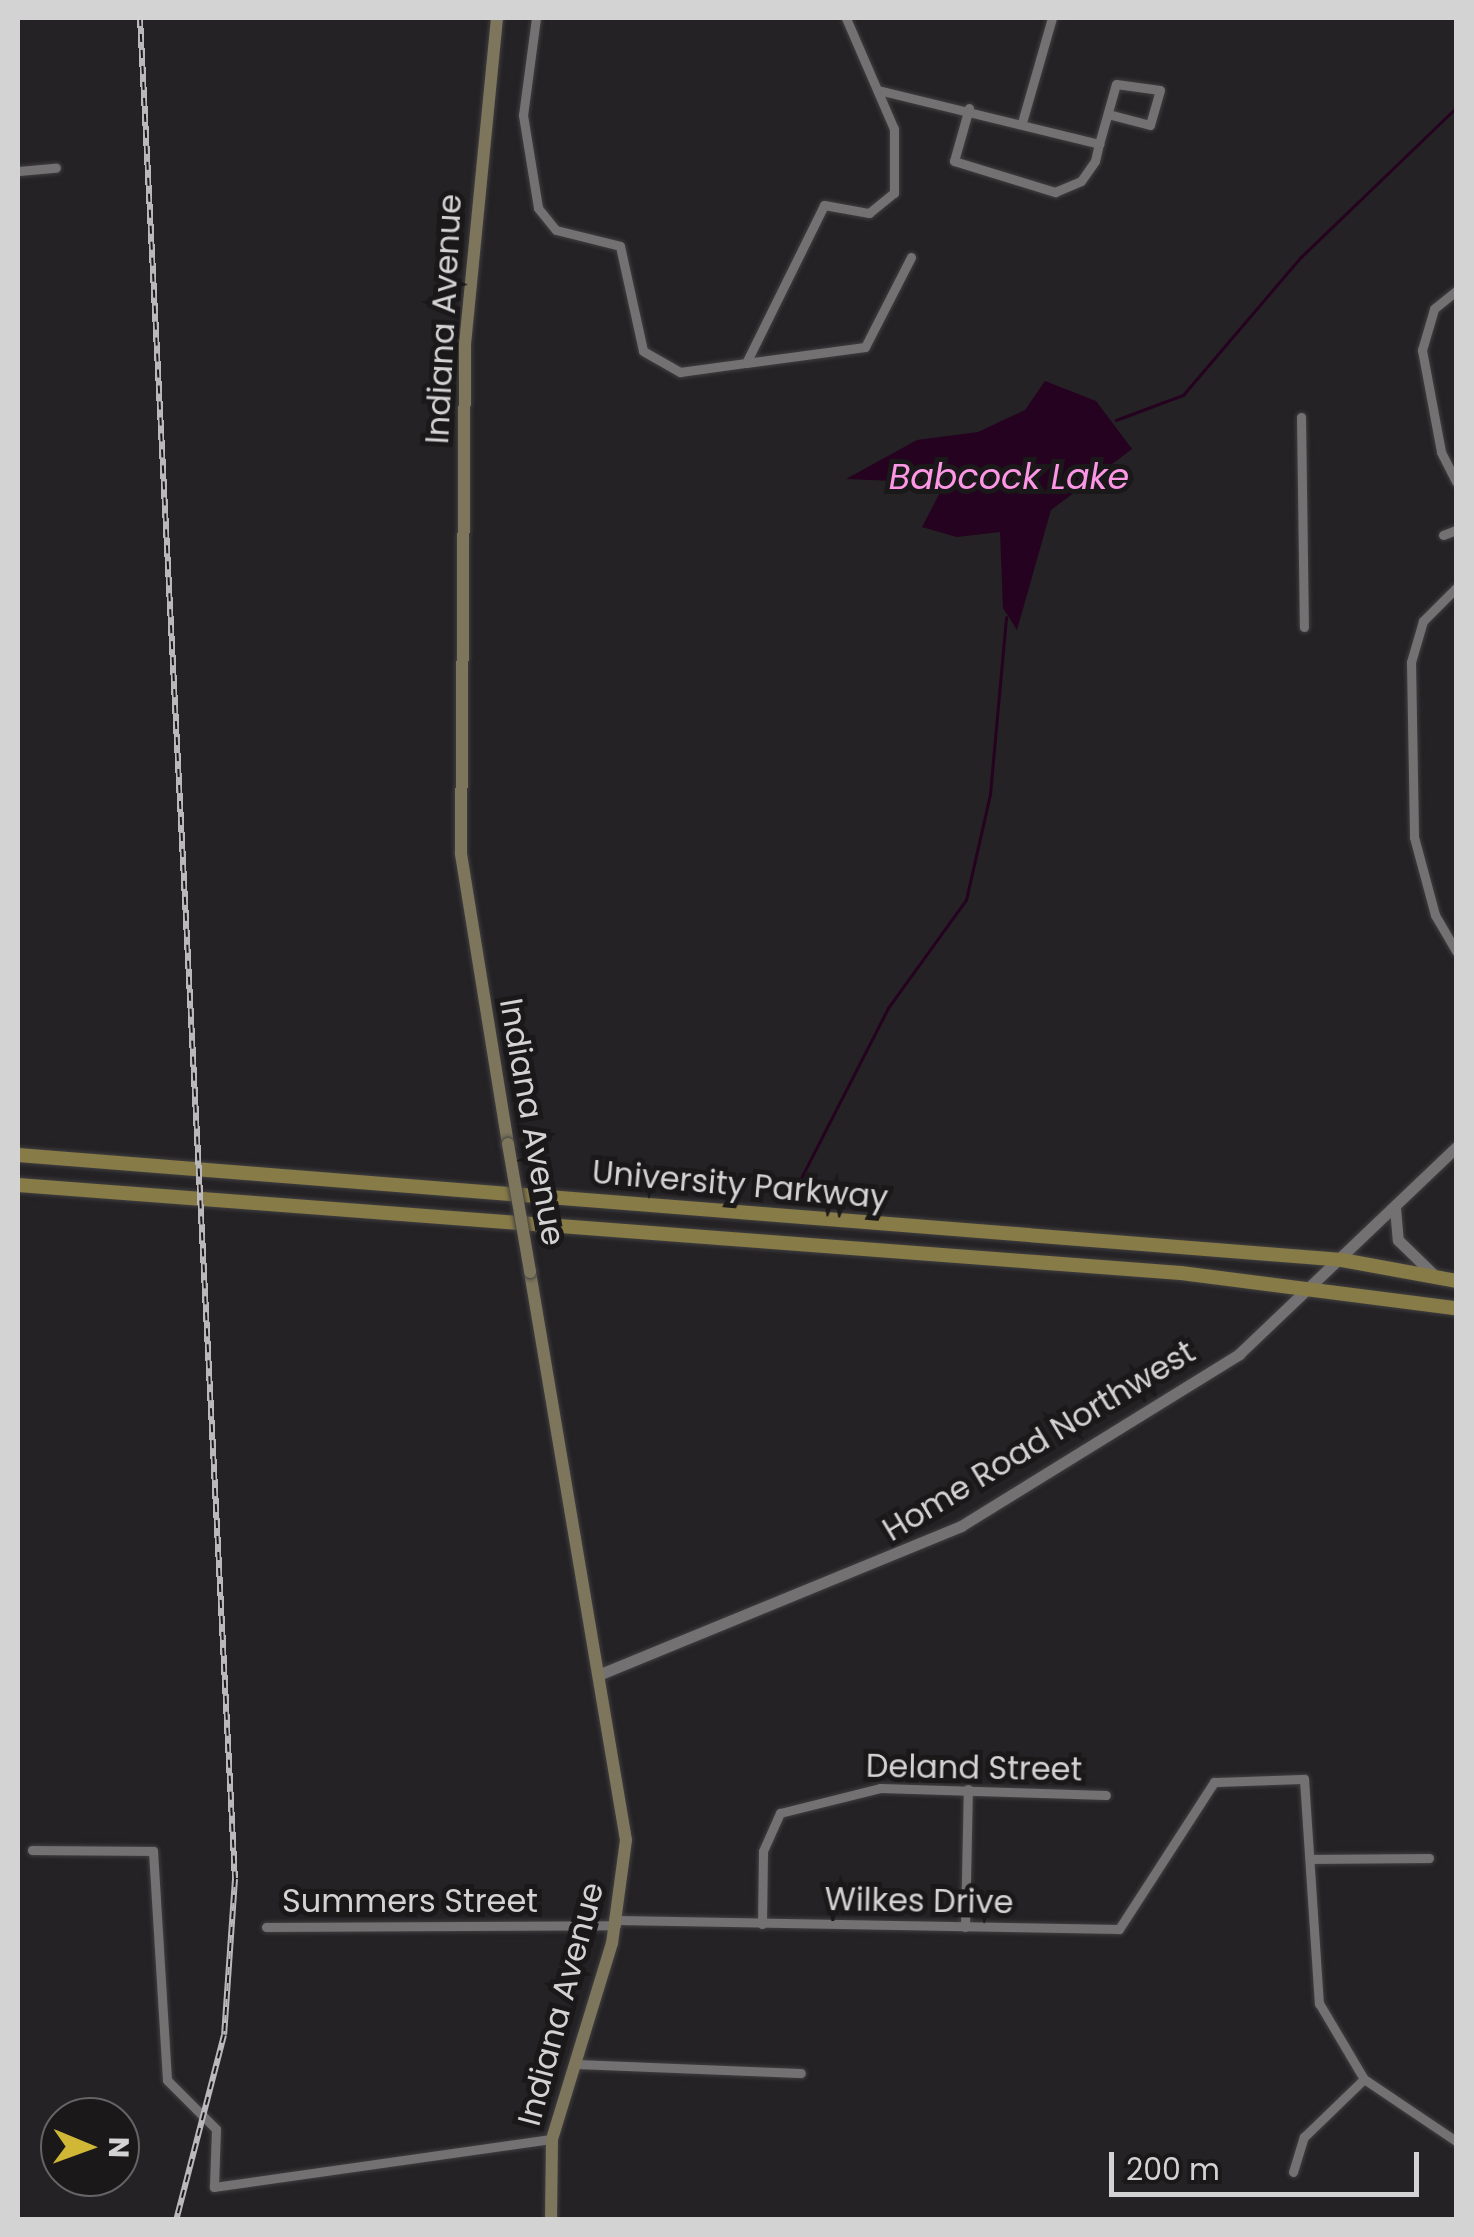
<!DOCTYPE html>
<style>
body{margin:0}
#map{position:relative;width:1474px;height:2237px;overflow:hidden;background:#242224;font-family:Poppins,sans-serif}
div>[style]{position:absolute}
.water>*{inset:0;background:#25021f}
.stream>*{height:2.5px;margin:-1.25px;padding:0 1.25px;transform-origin:1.25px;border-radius:1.25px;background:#25021f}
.roads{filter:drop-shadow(0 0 2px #413f41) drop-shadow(0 0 2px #413f41)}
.minor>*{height:9px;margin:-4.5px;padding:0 4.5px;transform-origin:4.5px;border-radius:4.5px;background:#747173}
.tertiary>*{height:11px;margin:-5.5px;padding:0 5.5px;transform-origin:5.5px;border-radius:5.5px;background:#747173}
.secondary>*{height:12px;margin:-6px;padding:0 6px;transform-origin:6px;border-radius:6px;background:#7d765d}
.primary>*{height:14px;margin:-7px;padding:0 7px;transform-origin:7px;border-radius:7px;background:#877b47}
.rail>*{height:6px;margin-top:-3px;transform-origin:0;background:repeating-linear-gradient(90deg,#1b181a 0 8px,#bab8ba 0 16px);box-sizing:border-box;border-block:2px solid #bab8ba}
.bridges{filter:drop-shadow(0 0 2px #413f41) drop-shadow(0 0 2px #413f41)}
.secondary-bridge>*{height:12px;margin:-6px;padding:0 6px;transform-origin:6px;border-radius:6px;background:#7d765d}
span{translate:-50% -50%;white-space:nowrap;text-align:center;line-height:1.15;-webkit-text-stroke:10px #1b181a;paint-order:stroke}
.street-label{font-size:32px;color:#d4d3d4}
.water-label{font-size:35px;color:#fc96e5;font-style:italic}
.frame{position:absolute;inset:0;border:20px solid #d4d3d4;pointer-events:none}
.north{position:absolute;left:40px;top:2097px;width:100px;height:100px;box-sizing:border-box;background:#1b181a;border:2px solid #656364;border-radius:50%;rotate:91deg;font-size:28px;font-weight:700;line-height:40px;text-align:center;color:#d4d3d4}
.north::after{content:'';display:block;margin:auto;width:35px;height:45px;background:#d0b736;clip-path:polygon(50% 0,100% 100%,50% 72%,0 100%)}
.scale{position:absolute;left:1109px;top:2152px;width:310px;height:45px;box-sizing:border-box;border:5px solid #d4d3d4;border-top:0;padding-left:12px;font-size:30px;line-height:35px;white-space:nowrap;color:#d4d3d4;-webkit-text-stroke:8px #1b181a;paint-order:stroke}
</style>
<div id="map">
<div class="water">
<div style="clip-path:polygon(1045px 381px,1096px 401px,1132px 449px,1051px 510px,1017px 630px,1003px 608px,1000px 532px,957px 537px,922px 527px,945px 483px,846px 479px,917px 440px,978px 432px,1025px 410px)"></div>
</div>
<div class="stream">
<div style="left:1116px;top:420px;width:72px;rotate:-20.5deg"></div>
<div style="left:1183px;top:395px;width:182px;rotate:-49.5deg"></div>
<div style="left:1301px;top:257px;width:215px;rotate:-43.9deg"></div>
<div style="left:798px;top:1184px;width:198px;rotate:-62.9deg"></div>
<div style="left:888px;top:1008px;width:133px;rotate:-54.2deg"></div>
<div style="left:966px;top:900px;width:109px;rotate:-77.2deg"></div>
<div style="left:990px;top:794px;width:177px;rotate:-84.8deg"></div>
</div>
<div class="roads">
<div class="minor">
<div style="left:536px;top:18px;width:98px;rotate:97.6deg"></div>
<div style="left:523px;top:115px;width:94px;rotate:80.8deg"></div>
<div style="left:538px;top:208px;width:28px;rotate:51deg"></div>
<div style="left:556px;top:230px;width:66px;rotate:14deg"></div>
<div style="left:620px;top:246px;width:107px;rotate:77.6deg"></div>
<div style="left:643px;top:351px;width:43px;rotate:29.6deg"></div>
<div style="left:680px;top:372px;width:67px;rotate:-7.8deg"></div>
<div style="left:746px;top:363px;width:176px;rotate:-63.7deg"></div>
<div style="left:824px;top:205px;width:46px;rotate:10.1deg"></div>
<div style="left:869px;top:213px;width:32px;rotate:-39deg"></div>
<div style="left:894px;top:193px;width:64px;rotate:-90deg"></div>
<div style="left:894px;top:129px;width:121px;rotate:-113.4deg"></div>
<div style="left:878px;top:90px;width:228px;rotate:13.7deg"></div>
<div style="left:969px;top:108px;width:55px;rotate:105.8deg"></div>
<div style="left:954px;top:161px;width:106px;rotate:17.1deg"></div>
<div style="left:1055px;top:192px;width:28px;rotate:-23deg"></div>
<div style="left:1081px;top:181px;width:24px;rotate:-55deg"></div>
<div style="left:1095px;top:161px;width:17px;rotate:-77deg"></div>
<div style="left:1099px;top:144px;width:62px;rotate:-74.2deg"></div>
<div style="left:1116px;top:84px;width:44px;rotate:7.8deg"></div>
<div style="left:1160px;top:90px;width:36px;rotate:106deg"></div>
<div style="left:1150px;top:125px;width:43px;rotate:-165.3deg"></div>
<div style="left:1023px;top:119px;width:105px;rotate:-74deg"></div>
<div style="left:18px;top:171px;width:38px;rotate:-5deg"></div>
<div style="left:1456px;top:291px;width:28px;rotate:141deg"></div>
<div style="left:1434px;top:309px;width:43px;rotate:106.3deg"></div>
<div style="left:1422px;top:350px;width:104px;rotate:79.4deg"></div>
<div style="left:1441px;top:452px;width:33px;rotate:63deg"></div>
<div style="left:746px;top:363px;width:120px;rotate:-7.7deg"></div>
<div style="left:865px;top:347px;width:101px;rotate:-62.9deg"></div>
<div style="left:1301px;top:417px;width:210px;rotate:89.2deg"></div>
<div style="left:1443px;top:535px;width:14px;rotate:-21deg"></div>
<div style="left:1456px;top:588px;width:47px;rotate:135deg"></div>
<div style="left:1423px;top:621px;width:43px;rotate:106.3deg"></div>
<div style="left:1411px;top:662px;width:175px;rotate:89deg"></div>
<div style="left:1414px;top:837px;width:81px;rotate:74.9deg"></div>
<div style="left:1435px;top:915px;width:42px;rotate:59.7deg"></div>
<div style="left:32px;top:1850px;width:121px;rotate:0.5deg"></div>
<div style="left:153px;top:1851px;width:229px;rotate:86.5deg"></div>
<div style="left:167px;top:2080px;width:69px;rotate:45deg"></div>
<div style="left:216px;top:2129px;width:58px;rotate:92deg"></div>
<div style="left:214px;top:2187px;width:341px;rotate:-8.1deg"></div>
<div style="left:1310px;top:1859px;width:119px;rotate:-0.5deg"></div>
<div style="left:617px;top:1920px;width:502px;rotate:1.03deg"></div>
<div style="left:1119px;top:1929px;width:175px;rotate:-57.1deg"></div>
<div style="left:1214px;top:1782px;width:90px;rotate:-1.9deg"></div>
<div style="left:1304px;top:1779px;width:225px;rotate:86.2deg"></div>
<div style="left:1319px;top:2003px;width:88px;rotate:59.4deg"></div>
<div style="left:1364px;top:2079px;width:111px;rotate:34deg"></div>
<div style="left:762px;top:1924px;width:73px;rotate:-89.2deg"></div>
<div style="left:763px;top:1851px;width:42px;rotate:-65.9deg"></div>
<div style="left:780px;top:1813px;width:103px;rotate:-14deg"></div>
<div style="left:880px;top:1788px;width:226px;rotate:1.8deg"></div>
<div style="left:266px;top:1927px;width:350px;rotate:-0.3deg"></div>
<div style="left:965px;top:1927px;width:138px;rotate:-88.8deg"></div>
<div style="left:575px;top:2064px;width:226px;rotate:2.3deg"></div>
<div style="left:1293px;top:2172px;width:37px;rotate:-73deg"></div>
<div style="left:1304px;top:2137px;width:83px;rotate:-44deg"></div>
</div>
<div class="tertiary">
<div style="left:1395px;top:1208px;width:32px;rotate:85deg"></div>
<div style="left:1398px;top:1240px;width:52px;rotate:44.2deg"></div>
<div style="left:598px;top:1675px;width:392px;rotate:-22.3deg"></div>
<div style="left:961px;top:1526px;width:327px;rotate:-31.7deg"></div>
<div style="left:1239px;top:1354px;width:300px;rotate:-43.6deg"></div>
</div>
<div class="secondary">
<div style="left:497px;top:18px;width:328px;rotate:95.6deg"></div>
<div style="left:465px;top:344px;width:510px;rotate:90.45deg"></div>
<div style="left:461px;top:854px;width:294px;rotate:80.8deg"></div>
<div style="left:530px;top:1272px;width:576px;rotate:80.41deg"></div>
<div style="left:626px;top:1840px;width:104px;rotate:97.7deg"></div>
<div style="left:612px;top:1943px;width:205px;rotate:107deg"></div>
<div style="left:552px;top:2139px;width:81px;rotate:90.7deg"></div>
</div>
<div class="primary">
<div style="left:18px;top:1155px;width:1328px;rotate:4.53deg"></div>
<div style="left:1342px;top:1260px;width:116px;rotate:10.4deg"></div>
<div style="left:18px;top:1185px;width:1166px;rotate:4.33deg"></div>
<div style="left:1181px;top:1273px;width:277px;rotate:7.3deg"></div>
</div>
</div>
<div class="rail">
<div style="left:140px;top:18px;width:1863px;rotate:87.08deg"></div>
<div style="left:235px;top:1879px;width:156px;rotate:94deg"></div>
<div style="left:224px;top:2035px;width:191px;rotate:104.5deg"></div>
</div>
<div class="bridges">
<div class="secondary-bridge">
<div style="left:508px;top:1144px;width:130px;rotate:80.2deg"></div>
</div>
</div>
<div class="street-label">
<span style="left:444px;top:319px;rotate:-87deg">Indiana Avenue</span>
<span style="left:532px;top:1122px;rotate:80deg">Indiana Avenue</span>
<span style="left:740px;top:1185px;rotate:5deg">University Parkway</span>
<span style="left:1039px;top:1441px;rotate:-31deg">Home Road Northwest</span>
<span style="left:974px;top:1768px;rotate:1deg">Deland Street</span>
<span style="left:410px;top:1901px">Summers Street</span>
<span style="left:919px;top:1901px;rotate:1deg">Wilkes Drive</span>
<span style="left:561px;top:2004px;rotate:-75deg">Indiana Avenue</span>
</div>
<div class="water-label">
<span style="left:1009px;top:477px">Babcock Lake</span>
</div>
<div class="frame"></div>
<div class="north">N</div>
<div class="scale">200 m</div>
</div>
